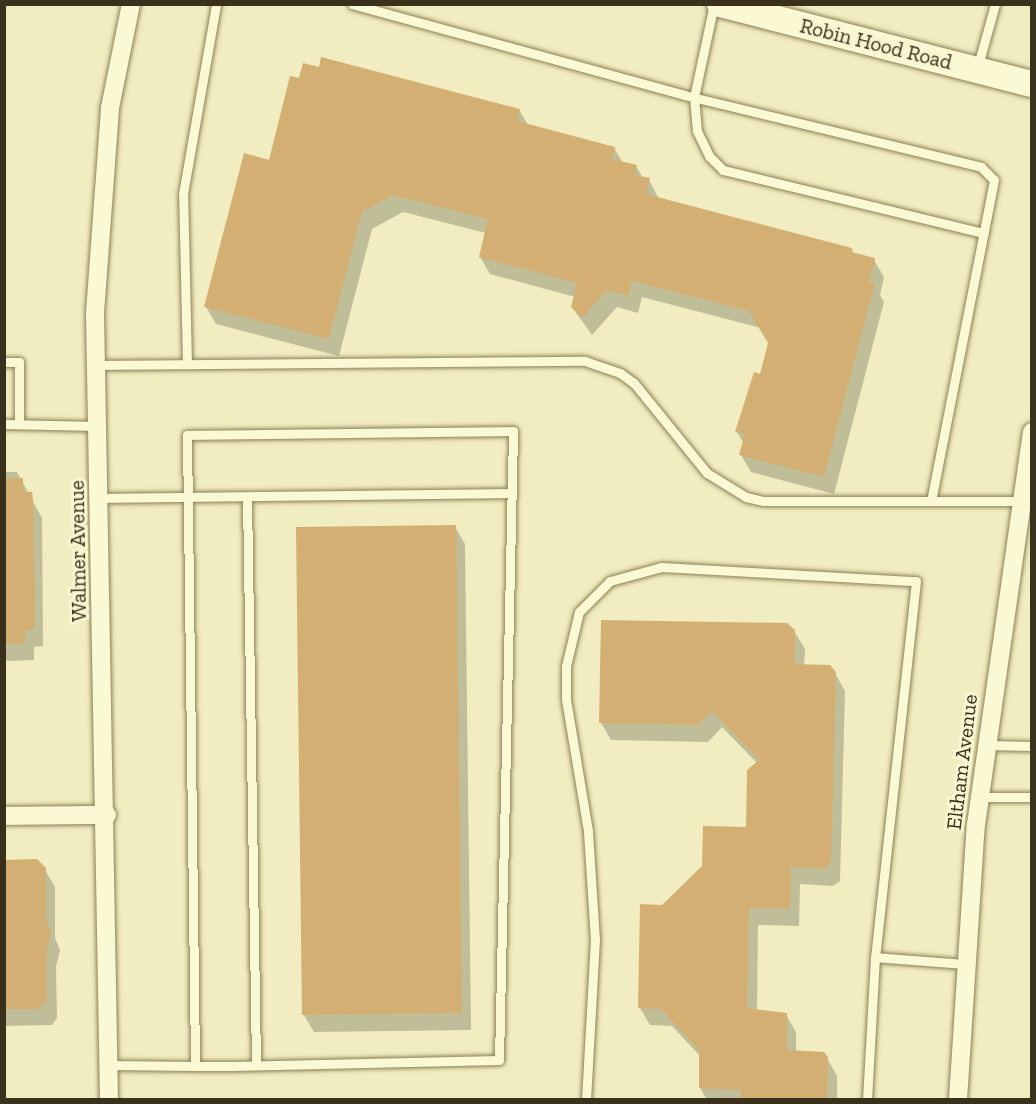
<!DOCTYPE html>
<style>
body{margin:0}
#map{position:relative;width:1036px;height:1104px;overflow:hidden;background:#f1edc0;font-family:"Zilla Slab",serif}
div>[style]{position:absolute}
.shadow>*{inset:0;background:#0003}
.building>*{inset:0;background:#d3af73}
.roads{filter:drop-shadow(0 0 2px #8c7f56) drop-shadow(0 0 2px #8c7f56)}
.lane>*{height:9px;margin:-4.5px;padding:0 4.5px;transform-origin:4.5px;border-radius:4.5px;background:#fbf8d4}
.street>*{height:18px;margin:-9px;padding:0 9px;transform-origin:9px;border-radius:9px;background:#fbf8d4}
.secondary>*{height:26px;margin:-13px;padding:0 13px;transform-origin:13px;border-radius:13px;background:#fbf8d4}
span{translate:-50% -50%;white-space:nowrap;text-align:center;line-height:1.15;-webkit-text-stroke:6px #f8f5d0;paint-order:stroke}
.street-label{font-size:21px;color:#3a311c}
.frame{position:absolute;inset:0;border:6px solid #3a311c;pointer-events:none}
</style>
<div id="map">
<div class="shadow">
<div style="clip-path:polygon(519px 110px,528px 125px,614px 148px,623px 163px,636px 166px,643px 178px,649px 180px,659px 199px,852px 249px,854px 254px,874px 260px,884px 277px,880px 295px,884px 302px,834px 494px,751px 472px,741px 455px,744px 444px,737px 432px,761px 376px,769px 343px,761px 328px,642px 297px,638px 313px,617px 307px,592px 335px,572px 307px,575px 297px,490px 274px,480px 257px,486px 233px,403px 212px,372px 229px,339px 356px,216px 324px,206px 307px,270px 161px)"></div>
<div style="clip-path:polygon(4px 472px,17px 472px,42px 518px,43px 646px,34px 647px,34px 660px,7px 661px,4px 656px)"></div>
<div style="clip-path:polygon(455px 527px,465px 544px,471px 1030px,314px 1032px,304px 1015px)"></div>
<div style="clip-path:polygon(794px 631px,805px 649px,804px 666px,835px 673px,845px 691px,840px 881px,833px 886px,800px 884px,799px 926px,758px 925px,757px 1010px,786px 1015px,796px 1032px,796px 1052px,827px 1058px,837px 1076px,837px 1100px,707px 1100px,700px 1088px,700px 1056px,672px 1026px,650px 1025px,640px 1008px,663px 906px,747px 829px,757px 763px,722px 727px,708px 742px,611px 740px,601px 723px)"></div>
<div style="clip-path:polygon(4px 863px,41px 863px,55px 887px,55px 938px,60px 950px,56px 967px,57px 1018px,52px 1025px,4px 1026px)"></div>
</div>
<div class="building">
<div style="clip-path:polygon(321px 57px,520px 109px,517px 121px,615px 147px,612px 159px,637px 165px,635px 175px,650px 178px,646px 194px,852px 248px,851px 252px,875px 258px,869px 282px,875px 283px,824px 477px,739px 455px,745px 434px,735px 432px,754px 372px,760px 374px,768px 343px,749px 311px,632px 281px,628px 296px,607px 290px,582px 318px,571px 307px,577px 283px,479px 257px,488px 219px,393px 195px,362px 212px,329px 339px,204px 307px,244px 153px,269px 160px,290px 76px,299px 78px,303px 63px,319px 67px)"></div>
<div style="clip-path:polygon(23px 478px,23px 492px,32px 492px,33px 500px,35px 622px,34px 629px,25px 630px,25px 643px,4px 644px,4px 479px)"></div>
<div style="clip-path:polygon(456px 525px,462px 1013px,302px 1015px,296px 527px)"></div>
<div style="clip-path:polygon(601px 620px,787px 623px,795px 630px,795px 664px,830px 665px,836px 672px,831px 863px,823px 869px,791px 867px,790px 909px,749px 908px,747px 1008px,787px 1013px,787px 1050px,824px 1052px,828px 1057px,827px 1100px,741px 1100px,741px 1090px,699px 1088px,699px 1050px,661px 1009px,638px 1008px,640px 904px,662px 905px,702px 866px,703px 826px,746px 827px,747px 770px,759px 760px,712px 711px,698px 725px,599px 723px)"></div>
<div style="clip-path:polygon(37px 859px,46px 868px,46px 920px,51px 932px,47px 949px,47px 1000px,38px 1009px,4px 1009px,4px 860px)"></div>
</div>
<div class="roads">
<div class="lane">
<div style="left:352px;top:4px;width:344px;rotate:15.3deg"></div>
<div style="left:684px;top:95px;width:306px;rotate:13.6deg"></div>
<div style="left:981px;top:167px;width:18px;rotate:45deg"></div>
<div style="left:994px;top:180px;width:327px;rotate:101.1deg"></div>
<div style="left:714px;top:4px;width:95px;rotate:102.1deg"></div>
<div style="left:694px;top:97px;width:34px;rotate:85deg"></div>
<div style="left:697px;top:131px;width:28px;rotate:64deg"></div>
<div style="left:709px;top:156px;width:20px;rotate:45deg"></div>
<div style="left:723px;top:170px;width:268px;rotate:13.6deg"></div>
<div style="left:977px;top:69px;width:67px;rotate:-74.5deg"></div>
<div style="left:4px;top:362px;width:15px"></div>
<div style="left:19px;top:362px;width:62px;rotate:90deg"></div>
<div style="left:187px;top:364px;width:170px;rotate:-91.3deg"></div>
<div style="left:183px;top:194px;width:193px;rotate:-80.1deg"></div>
<div style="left:95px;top:365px;width:490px;rotate:-0.5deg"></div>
<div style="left:585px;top:361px;width:37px;rotate:19deg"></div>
<div style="left:620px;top:373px;width:17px;rotate:36deg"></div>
<div style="left:634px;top:383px;width:116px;rotate:51deg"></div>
<div style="left:707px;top:473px;width:46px;rotate:31.6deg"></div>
<div style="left:746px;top:497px;width:18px;rotate:13deg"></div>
<div style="left:764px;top:501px;width:255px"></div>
<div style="left:4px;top:424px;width:93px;rotate:1.2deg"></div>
<div style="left:247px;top:497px;width:568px;rotate:89.09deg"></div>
<div style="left:99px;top:498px;width:412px;rotate:-0.7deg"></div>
<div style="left:986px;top:745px;width:46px;rotate:1.2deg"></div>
<div style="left:980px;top:797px;width:52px"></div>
<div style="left:875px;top:957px;width:92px;rotate:4.4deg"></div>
<div style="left:109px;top:1065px;width:86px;rotate:0.7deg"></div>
<div style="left:195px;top:1066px;width:37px"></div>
<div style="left:232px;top:1066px;width:267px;rotate:-1.3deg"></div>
<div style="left:499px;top:1060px;width:629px;rotate:-88.72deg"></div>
<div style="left:513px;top:431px;width:326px;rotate:179.3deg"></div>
<div style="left:187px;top:435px;width:631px;rotate:89.27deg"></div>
<div style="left:586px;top:1100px;width:160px;rotate:-86.8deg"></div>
<div style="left:595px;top:940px;width:109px;rotate:-93.7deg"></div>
<div style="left:588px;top:831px;width:134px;rotate:-99.5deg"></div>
<div style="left:566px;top:699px;width:33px;rotate:-90deg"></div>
<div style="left:566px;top:666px;width:56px;rotate:-76.5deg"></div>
<div style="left:579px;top:612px;width:44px;rotate:-45deg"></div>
<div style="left:610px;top:581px;width:54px;rotate:-15.1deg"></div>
<div style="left:662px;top:567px;width:254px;rotate:3.2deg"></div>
<div style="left:916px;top:581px;width:378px;rotate:96.2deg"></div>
<div style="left:875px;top:957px;width:143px;rotate:93.2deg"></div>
</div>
<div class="street">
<div style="left:4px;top:816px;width:103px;rotate:-0.6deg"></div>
<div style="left:109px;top:1100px;width:787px;rotate:-91.02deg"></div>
<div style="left:95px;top:313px;width:206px;rotate:-85.8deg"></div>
<div style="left:110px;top:108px;width:106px;rotate:-78.6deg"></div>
<div style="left:958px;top:1100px;width:276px;rotate:-86.3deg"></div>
<div style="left:976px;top:825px;width:397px;rotate:-81.9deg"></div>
</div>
<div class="secondary">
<div style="left:720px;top:4px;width:322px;rotate:14.4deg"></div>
</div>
</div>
<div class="street-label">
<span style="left:876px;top:44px;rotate:14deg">Robin Hood Road</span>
<span style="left:78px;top:551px;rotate:-91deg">Walmer Avenue</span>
<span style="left:962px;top:762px;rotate:-83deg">Eltham Avenue</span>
</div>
<div class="frame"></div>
</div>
